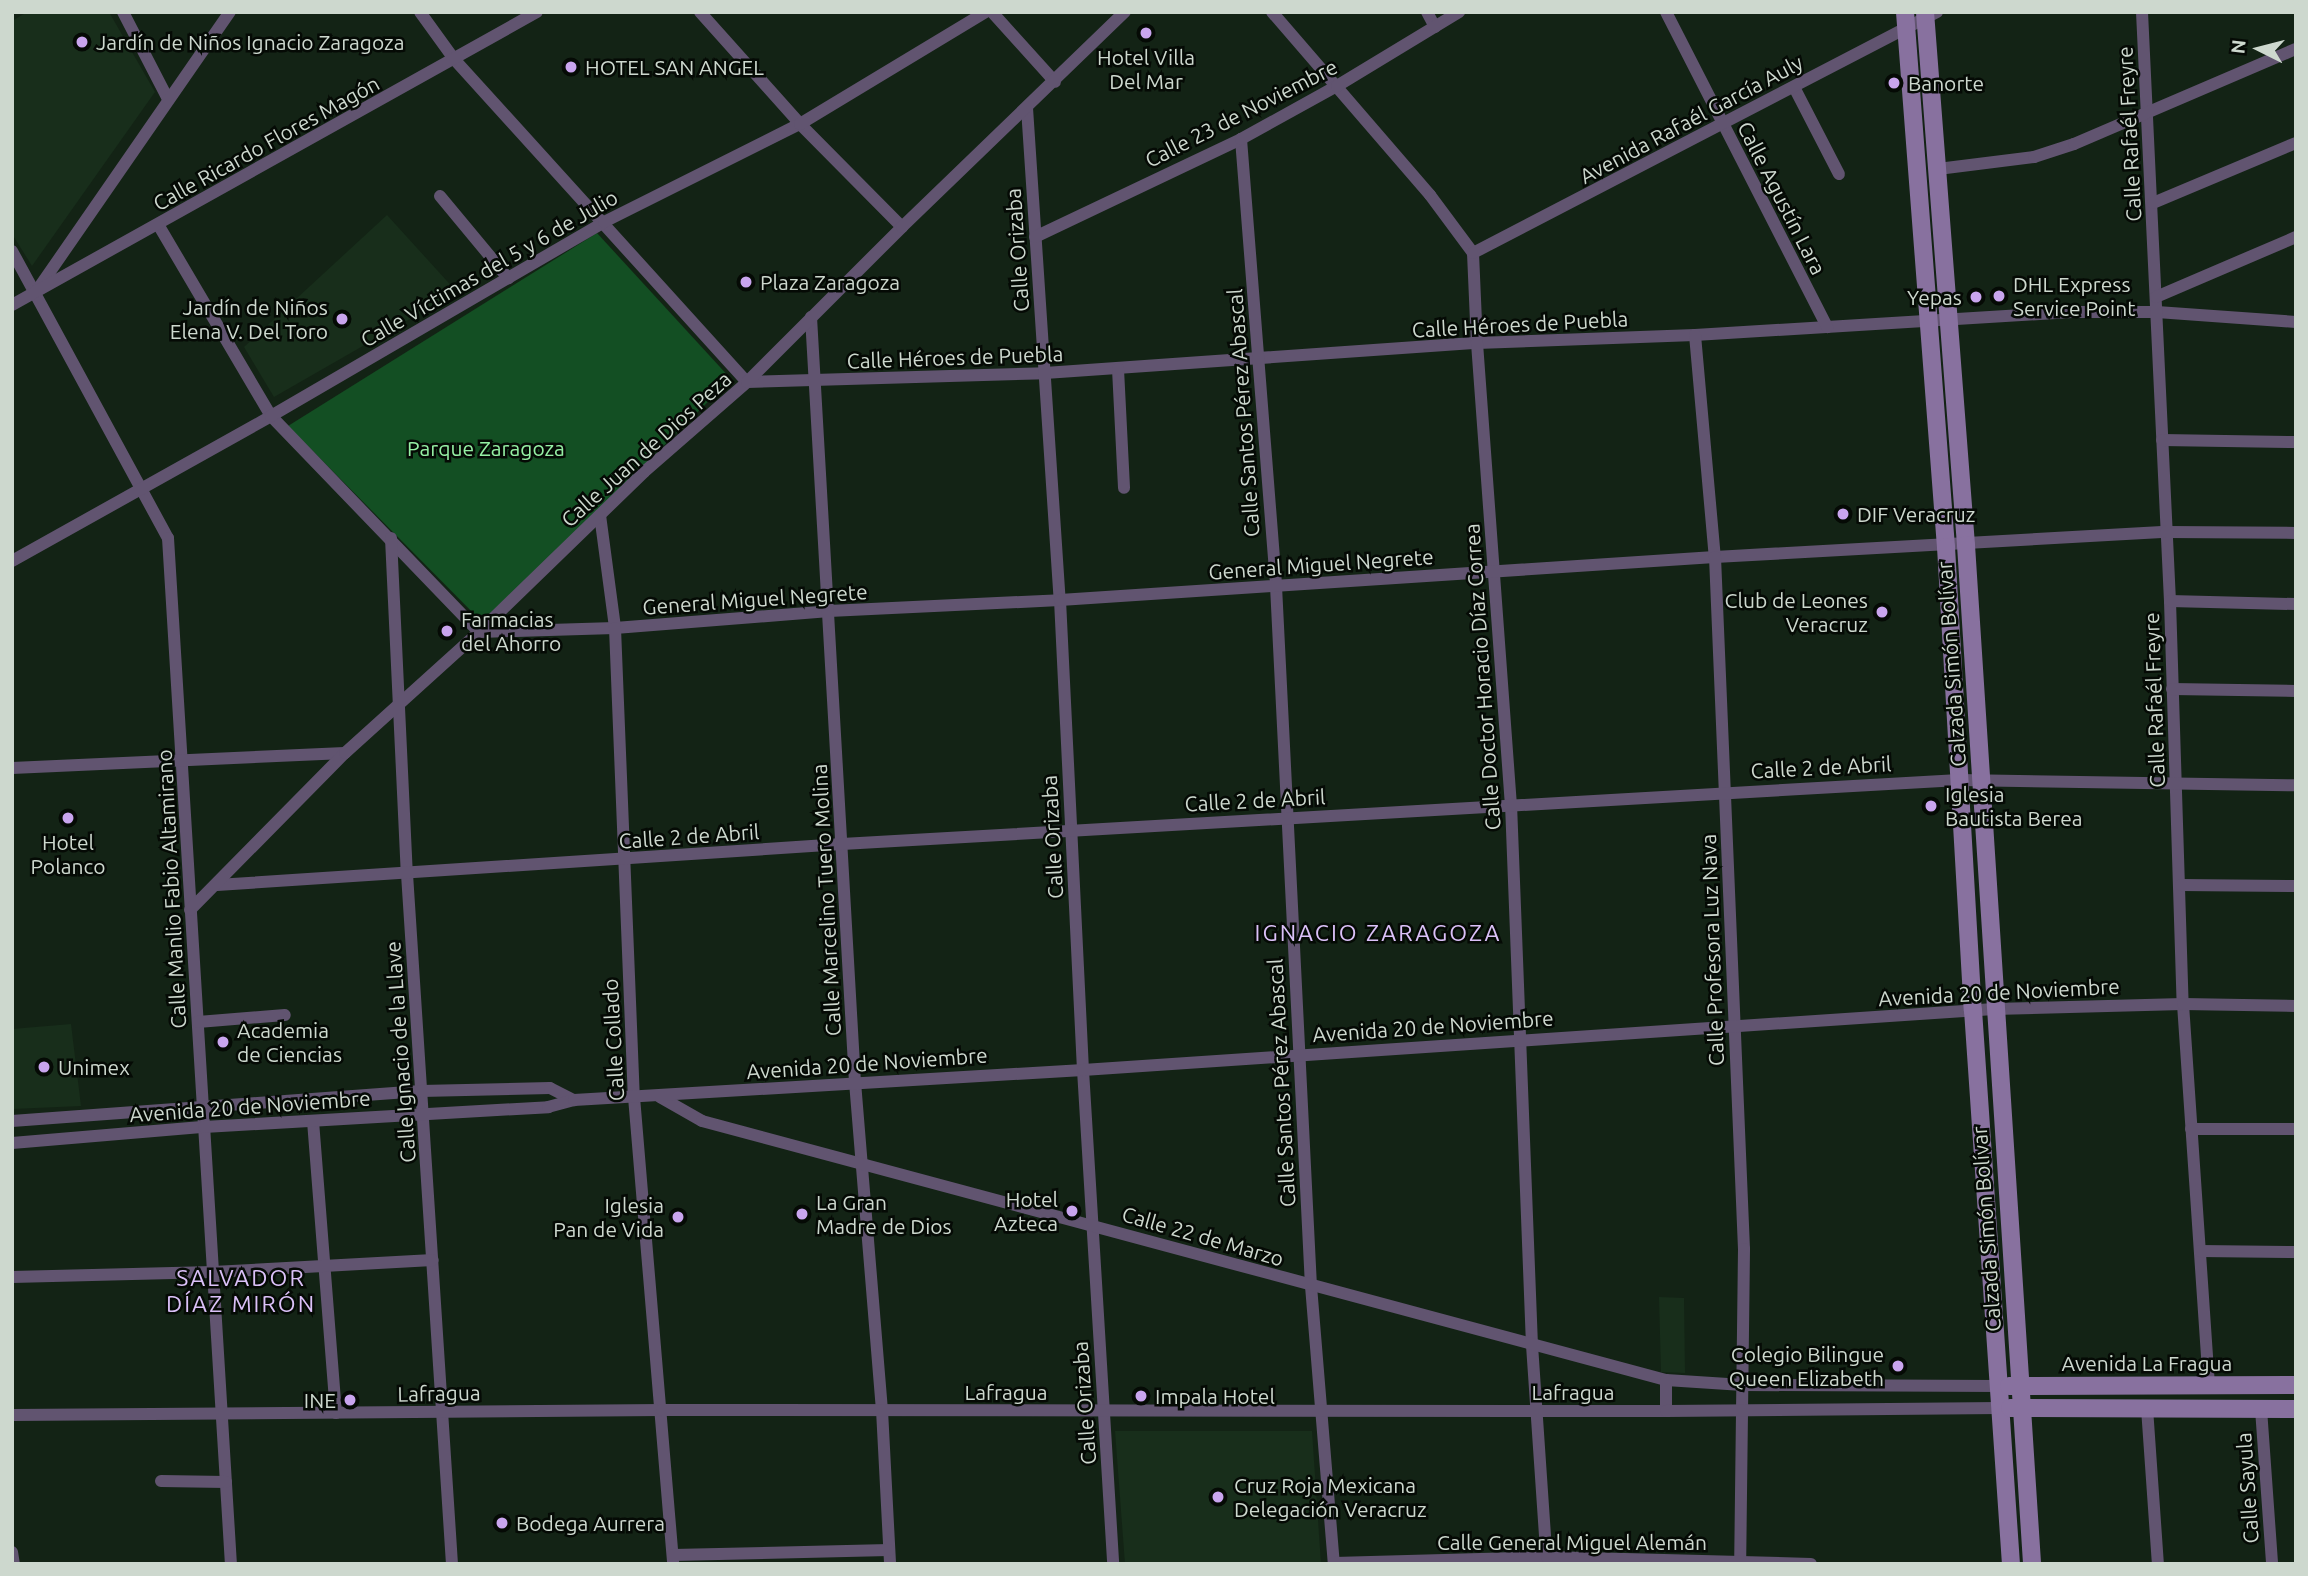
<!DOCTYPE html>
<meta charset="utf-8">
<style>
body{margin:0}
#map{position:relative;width:2308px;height:1576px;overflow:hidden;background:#132315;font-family:Ubuntu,sans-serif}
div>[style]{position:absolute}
.built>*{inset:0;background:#182e1b}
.green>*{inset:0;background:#134f23}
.street>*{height:12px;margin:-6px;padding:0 6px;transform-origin:6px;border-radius:6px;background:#615470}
.secondary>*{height:18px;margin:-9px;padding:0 9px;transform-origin:9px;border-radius:9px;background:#88719f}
.dots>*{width:19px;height:19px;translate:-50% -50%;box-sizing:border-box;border:4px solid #050a05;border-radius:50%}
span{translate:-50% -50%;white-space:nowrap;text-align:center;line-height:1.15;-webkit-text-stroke:5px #050a05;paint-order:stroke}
.poi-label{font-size:21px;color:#cdd8ce}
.left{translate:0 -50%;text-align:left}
.right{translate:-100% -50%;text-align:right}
.street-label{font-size:21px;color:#cdd8ce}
.park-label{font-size:21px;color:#95f0a4}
.neighbourhood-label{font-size:23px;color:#dbc1f8;letter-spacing:2px}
.frame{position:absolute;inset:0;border:14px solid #cdd8ce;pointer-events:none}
.north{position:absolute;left:2224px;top:14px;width:70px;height:70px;-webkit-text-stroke:5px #050a05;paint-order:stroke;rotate:276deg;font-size:19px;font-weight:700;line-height:28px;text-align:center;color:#cdd8ce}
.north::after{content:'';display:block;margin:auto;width:24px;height:32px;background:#cdd8ce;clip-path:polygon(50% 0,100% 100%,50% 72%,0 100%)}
</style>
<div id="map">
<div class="built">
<div style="clip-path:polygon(27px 12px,109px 12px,155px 92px,32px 266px,12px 234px,12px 21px)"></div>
<div style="clip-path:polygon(387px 215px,457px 292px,274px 397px,244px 347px)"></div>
<div style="clip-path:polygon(71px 1024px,81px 1106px,12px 1109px,12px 1029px)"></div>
<div style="clip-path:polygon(1659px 1297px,1684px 1298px,1685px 1373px,1661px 1372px)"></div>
<div style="clip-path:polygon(1115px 1431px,1312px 1431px,1321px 1564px,1125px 1564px)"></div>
</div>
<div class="green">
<div style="clip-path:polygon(597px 233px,731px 379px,484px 624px,288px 426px)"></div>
</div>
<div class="street">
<div style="left:123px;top:12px;width:98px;rotate:62.7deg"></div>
<div style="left:420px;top:12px;width:58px;rotate:54.1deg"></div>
<div style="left:454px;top:59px;width:436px;rotate:47.8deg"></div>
<div style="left:747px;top:382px;width:298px;rotate:-1.7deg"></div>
<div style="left:1045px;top:373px;width:433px;rotate:-4deg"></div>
<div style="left:1477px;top:343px;width:218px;rotate:-2.1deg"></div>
<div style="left:1695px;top:335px;width:382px;rotate:-3.5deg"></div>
<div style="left:2076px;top:312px;width:81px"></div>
<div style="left:2157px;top:312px;width:139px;rotate:4.1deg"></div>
<div style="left:700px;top:12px;width:150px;rotate:48.2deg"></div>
<div style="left:800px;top:124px;width:145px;rotate:45.3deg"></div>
<div style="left:992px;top:12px;width:94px;rotate:48deg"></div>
<div style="left:1272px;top:12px;width:242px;rotate:49.2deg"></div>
<div style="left:1430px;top:195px;width:72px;rotate:53.4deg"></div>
<div style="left:1473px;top:253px;width:90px;rotate:87.5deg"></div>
<div style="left:1477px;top:343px;width:462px;rotate:85.8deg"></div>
<div style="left:1511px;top:804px;width:541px;rotate:87.78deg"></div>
<div style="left:1532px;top:1345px;width:220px;rotate:86.1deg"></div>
<div style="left:1427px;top:12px;width:17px;rotate:62deg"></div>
<div style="left:1666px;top:12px;width:354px;rotate:62.9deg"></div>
<div style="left:2142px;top:12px;width:590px;rotate:87.28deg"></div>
<div style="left:2170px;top:601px;width:403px;rotate:88.2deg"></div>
<div style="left:2183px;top:1004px;width:383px;rotate:86.1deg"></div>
<div style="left:1794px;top:87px;width:98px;rotate:62.7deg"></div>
<div style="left:1027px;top:108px;width:493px;rotate:86.2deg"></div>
<div style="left:1060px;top:600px;width:471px;rotate:87.2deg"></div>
<div style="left:1083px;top:1070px;width:495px;rotate:86.5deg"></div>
<div style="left:1241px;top:139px;width:448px;rotate:85.5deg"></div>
<div style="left:1276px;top:586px;width:701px;rotate:87.14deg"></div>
<div style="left:1311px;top:1286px;width:279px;rotate:85.3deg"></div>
<div style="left:1938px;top:169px;width:97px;rotate:-7.1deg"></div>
<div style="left:2034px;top:157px;width:42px;rotate:-18deg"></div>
<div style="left:2074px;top:144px;width:241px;rotate:-23.2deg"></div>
<div style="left:440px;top:196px;width:107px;rotate:50.3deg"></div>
<div style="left:2153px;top:203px;width:155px;rotate:-22.8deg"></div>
<div style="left:159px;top:226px;width:221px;rotate:59.5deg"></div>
<div style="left:271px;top:416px;width:300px;rotate:46.1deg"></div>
<div style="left:479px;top:632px;width:136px;rotate:-1.7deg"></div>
<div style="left:615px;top:628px;width:215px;rotate:-4.5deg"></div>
<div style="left:829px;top:611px;width:231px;rotate:-2.7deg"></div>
<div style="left:1060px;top:600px;width:656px;rotate:-3.76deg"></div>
<div style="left:1715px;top:557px;width:452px;rotate:-3.2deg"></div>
<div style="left:2166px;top:532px;width:130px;rotate:0.4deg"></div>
<div style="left:1035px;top:237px;width:228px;rotate:-25.4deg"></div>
<div style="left:1241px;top:139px;width:110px;rotate:-28.9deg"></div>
<div style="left:1337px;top:86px;width:143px;rotate:-31.2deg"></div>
<div style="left:12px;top:251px;width:327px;rotate:61.5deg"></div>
<div style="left:168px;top:538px;width:1028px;rotate:86.49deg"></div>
<div style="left:1473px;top:253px;width:523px;rotate:-27.45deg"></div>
<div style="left:38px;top:289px;width:337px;rotate:-55.3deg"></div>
<div style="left:2156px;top:297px;width:152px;rotate:-23.2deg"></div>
<div style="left:12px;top:305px;width:601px;rotate:-29.17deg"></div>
<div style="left:811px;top:317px;width:766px;rotate:86.71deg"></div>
<div style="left:855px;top:1082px;width:329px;rotate:85.3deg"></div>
<div style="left:882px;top:1410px;width:154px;rotate:87deg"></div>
<div style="left:1695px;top:335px;width:223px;rotate:84.9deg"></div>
<div style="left:1715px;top:557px;width:693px;rotate:87.6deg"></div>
<div style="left:1744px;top:1249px;width:315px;rotate:90.7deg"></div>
<div style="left:1118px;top:369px;width:119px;rotate:87.1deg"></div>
<div style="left:2162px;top:440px;width:134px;rotate:0.9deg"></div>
<div style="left:600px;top:515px;width:114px;rotate:82.4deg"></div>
<div style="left:615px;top:628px;width:469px;rotate:87.7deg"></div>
<div style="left:634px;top:1097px;width:469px;rotate:85.2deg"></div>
<div style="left:391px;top:538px;width:336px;rotate:87.3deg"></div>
<div style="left:407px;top:874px;width:691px;rotate:86.27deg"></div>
<div style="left:12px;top:561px;width:297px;rotate:-29.2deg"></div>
<div style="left:271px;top:416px;width:385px;rotate:-30.2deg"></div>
<div style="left:604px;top:222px;width:219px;rotate:-26.6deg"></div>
<div style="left:800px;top:124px;width:217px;rotate:-31.1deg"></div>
<div style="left:2170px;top:601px;width:126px;rotate:1.4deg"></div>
<div style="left:2172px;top:689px;width:124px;rotate:0.9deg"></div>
<div style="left:12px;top:768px;width:333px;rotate:-2.6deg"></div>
<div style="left:217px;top:885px;width:626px;rotate:-3.75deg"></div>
<div style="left:842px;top:844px;width:1119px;rotate:-3.28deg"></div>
<div style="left:1959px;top:780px;width:337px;rotate:0.9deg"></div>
<div style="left:2181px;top:885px;width:115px;rotate:0.5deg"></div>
<div style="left:190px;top:910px;width:221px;rotate:-45.4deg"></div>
<div style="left:345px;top:753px;width:181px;rotate:-42.1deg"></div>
<div style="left:479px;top:632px;width:230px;rotate:-44.1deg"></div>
<div style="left:644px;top:472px;width:137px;rotate:-41.1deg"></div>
<div style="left:747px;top:382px;width:219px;rotate:-45deg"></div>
<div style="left:902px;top:227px;width:310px;rotate:-44deg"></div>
<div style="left:198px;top:1022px;width:87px;rotate:-4.6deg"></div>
<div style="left:660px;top:1097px;width:48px;rotate:29.7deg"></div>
<div style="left:702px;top:1121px;width:998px;rotate:15.04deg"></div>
<div style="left:1666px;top:1380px;width:77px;rotate:3.7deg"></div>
<div style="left:1743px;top:1385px;width:256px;rotate:0.2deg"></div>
<div style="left:12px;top:1121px;width:410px;rotate:-4.2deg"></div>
<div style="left:421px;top:1091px;width:129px;rotate:-1.3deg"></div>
<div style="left:550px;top:1088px;width:27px;rotate:27deg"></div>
<div style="left:313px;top:1121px;width:293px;rotate:85.5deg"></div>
<div style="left:2191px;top:1129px;width:105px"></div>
<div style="left:12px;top:1143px;width:193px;rotate:-4.8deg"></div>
<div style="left:204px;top:1127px;width:345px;rotate:-3.3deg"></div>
<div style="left:548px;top:1107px;width:27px;rotate:-15deg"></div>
<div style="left:574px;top:1100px;width:510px;rotate:-3.37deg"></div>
<div style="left:1083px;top:1070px;width:913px;rotate:-3.83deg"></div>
<div style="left:1994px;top:1009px;width:189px;rotate:-1.5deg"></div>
<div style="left:2183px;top:1004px;width:113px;rotate:1deg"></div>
<div style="left:2200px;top:1251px;width:96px;rotate:0.6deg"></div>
<div style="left:12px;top:1277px;width:201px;rotate:-1.4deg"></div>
<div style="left:213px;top:1272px;width:220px;rotate:-3.1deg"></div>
<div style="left:2147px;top:1408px;width:156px;rotate:86deg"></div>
<div style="left:2261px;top:1409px;width:155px;rotate:85.9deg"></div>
<div style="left:1666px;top:1411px;width:31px;rotate:-90deg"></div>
<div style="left:12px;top:1415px;width:650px;rotate:-0.44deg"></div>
<div style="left:662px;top:1410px;width:1004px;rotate:0.06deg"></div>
<div style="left:1666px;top:1411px;width:334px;rotate:-0.5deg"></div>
<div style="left:161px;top:1481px;width:65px;rotate:0.9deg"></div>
<div style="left:12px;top:1552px;width:12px;rotate:81deg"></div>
<div style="left:673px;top:1555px;width:216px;rotate:-1.3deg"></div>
<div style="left:1334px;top:1563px;width:213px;rotate:-1.6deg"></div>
<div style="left:1547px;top:1557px;width:264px;rotate:1.5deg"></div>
</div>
<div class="secondary">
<div style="left:1905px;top:12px;width:537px;rotate:85.62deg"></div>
<div style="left:1946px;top:547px;width:464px;rotate:86.7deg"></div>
<div style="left:1973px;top:1010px;width:555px;rotate:86.08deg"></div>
<div style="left:1925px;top:12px;width:535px;rotate:85.6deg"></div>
<div style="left:1966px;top:545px;width:1021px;rotate:86.29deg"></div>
<div style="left:2009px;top:1386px;width:287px;rotate:-0.2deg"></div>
<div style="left:2010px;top:1408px;width:286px;rotate:0.2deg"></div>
</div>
<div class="dots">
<div style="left:1146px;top:33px;background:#c9a5ee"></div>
<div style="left:82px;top:42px;background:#c9a5ee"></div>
<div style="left:571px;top:67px;background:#c9a5ee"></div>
<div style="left:1894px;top:83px;background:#c9a5ee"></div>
<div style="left:746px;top:282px;background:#c9a5ee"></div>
<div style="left:1999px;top:296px;background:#c9a5ee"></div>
<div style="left:1976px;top:297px;background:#c9a5ee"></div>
<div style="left:342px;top:319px;background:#c9a5ee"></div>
<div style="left:1843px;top:514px;background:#c9a5ee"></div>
<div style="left:1882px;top:612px;background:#c9a5ee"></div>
<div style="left:447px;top:631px;background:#c9a5ee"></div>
<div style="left:1931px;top:806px;background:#c9a5ee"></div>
<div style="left:68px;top:818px;background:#c9a5ee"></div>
<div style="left:223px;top:1042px;background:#c9a5ee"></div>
<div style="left:44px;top:1067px;background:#c9a5ee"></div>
<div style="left:1072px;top:1211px;background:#c9a5ee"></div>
<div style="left:802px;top:1214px;background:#c9a5ee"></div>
<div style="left:678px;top:1217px;background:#c9a5ee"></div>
<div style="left:1898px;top:1366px;background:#c9a5ee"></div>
<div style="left:1141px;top:1396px;background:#c9a5ee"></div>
<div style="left:350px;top:1400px;background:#c9a5ee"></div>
<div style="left:1218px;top:1497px;background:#c9a5ee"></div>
<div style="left:502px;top:1523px;background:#c9a5ee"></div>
</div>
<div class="poi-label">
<span class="left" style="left:96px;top:42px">Jardín de Niños Ignacio Zaragoza</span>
<span style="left:1146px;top:69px">Hotel Villa<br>Del Mar</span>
<span class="left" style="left:585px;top:67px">HOTEL SAN ANGEL</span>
<span class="left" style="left:1908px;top:83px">Banorte</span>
<span class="left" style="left:760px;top:282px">Plaza Zaragoza</span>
<span class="left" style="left:2013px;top:296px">DHL Express<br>Service Point</span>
<span class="right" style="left:1962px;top:297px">Yepas</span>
<span class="right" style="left:328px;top:319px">Jardín de Niños<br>Elena V. Del Toro</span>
<span class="left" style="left:1857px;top:514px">DIF Veracruz</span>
<span class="right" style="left:1868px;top:612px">Club de Leones<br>Veracruz</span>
<span class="left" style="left:461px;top:631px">Farmacias<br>del Ahorro</span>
<span class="left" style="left:1945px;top:806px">Iglesia<br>Bautista Berea</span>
<span style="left:68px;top:854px">Hotel<br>Polanco</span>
<span class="left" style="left:237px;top:1042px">Academia<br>de Ciencias</span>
<span class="left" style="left:58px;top:1067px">Unimex</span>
<span class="right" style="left:1058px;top:1211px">Hotel<br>Azteca</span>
<span class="left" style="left:816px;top:1214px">La Gran<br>Madre de Dios</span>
<span class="right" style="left:664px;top:1217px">Iglesia<br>Pan de Vida</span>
<span class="right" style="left:1884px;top:1366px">Colegio Bilingue<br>Queen Elizabeth</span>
<span class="left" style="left:1155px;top:1396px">Impala Hotel</span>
<span class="right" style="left:336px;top:1400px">INE</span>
<span class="left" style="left:1234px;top:1497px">Cruz Roja Mexicana<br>Delegación Veracruz</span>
<span class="left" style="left:516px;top:1523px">Bodega Aurrera</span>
</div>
<div class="street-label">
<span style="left:1241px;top:113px;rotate:-27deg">Calle 23 de Noviembre</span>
<span style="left:1691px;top:119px;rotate:-28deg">Avenida Rafaél García Auly</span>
<span style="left:2129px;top:134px;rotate:-93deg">Calle Rafaél Freyre</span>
<span style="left:266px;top:143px;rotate:-29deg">Calle Ricardo Flores Magón</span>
<span style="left:1782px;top:198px;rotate:63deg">Calle Agustín Lara</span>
<span style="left:1017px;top:250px;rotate:-94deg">Calle Orizaba</span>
<span style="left:489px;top:268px;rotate:-30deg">Calle Víctimas del 5 y 6 de Julio</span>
<span style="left:1520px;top:324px;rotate:-3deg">Calle Héroes de Puebla</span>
<span style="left:955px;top:357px;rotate:-2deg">Calle Héroes de Puebla</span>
<span style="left:1243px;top:413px;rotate:-94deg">Calle Santos Pérez Abascal</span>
<span style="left:646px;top:449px;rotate:-42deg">Calle Juan de Dios Peza</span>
<span style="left:1321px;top:564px;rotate:-4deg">General Miguel Negrete</span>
<span style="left:755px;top:599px;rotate:-4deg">General Miguel Negrete</span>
<span style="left:1951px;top:664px;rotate:-94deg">Calzada Simón Bolívar</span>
<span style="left:1482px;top:677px;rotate:-94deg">Calle Doctor Horacio Díaz Correa</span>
<span style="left:2154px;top:700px;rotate:-92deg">Calle Rafaél Freyre</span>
<span style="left:1821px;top:767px;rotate:-3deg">Calle 2 de Abril</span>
<span style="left:1255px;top:800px;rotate:-3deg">Calle 2 de Abril</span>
<span style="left:689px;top:836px;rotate:-4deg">Calle 2 de Abril</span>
<span style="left:1052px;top:837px;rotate:-93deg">Calle Orizaba</span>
<span style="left:171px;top:889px;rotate:-93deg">Calle Manlio Fabio Altamirano</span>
<span style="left:826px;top:900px;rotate:-93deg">Calle Marcelino Tuero Molina</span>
<span style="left:1712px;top:950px;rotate:-92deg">Calle Profesora Luz Nava</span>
<span style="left:1999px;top:992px;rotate:-3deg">Avenida 20 de Noviembre</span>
<span style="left:1433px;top:1026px;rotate:-4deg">Avenida 20 de Noviembre</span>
<span style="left:613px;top:1040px;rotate:-93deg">Calle Collado</span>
<span style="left:400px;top:1052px;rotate:-94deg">Calle Ignacio de la Llave</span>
<span style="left:867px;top:1063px;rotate:-4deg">Avenida 20 de Noviembre</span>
<span style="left:1281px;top:1083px;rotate:-93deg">Calle Santos Pérez Abascal</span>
<span style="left:250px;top:1106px;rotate:-4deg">Avenida 20 de Noviembre</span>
<span style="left:1986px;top:1229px;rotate:-94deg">Calzada Simón Bolívar</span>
<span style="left:1203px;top:1236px;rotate:16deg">Calle 22 de Marzo</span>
<span style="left:2147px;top:1363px">Avenida La Fragua</span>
<span style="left:1006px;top:1392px">Lafragua</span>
<span style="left:1573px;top:1392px">Lafragua</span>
<span style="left:439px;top:1393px;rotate:-1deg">Lafragua</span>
<span style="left:1084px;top:1403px;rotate:-94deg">Calle Orizaba</span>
<span style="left:2247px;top:1488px;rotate:-94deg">Calle Sayula</span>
<span style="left:1572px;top:1542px">Calle General Miguel Alemán</span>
</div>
<div class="park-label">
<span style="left:486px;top:448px">Parque Zaragoza</span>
</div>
<div class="neighbourhood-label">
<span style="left:1378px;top:933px">IGNACIO ZARAGOZA</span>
<span style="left:241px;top:1291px">SALVADOR<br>DÍAZ MIRÓN</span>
</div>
<div class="frame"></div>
<div class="north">N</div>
</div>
